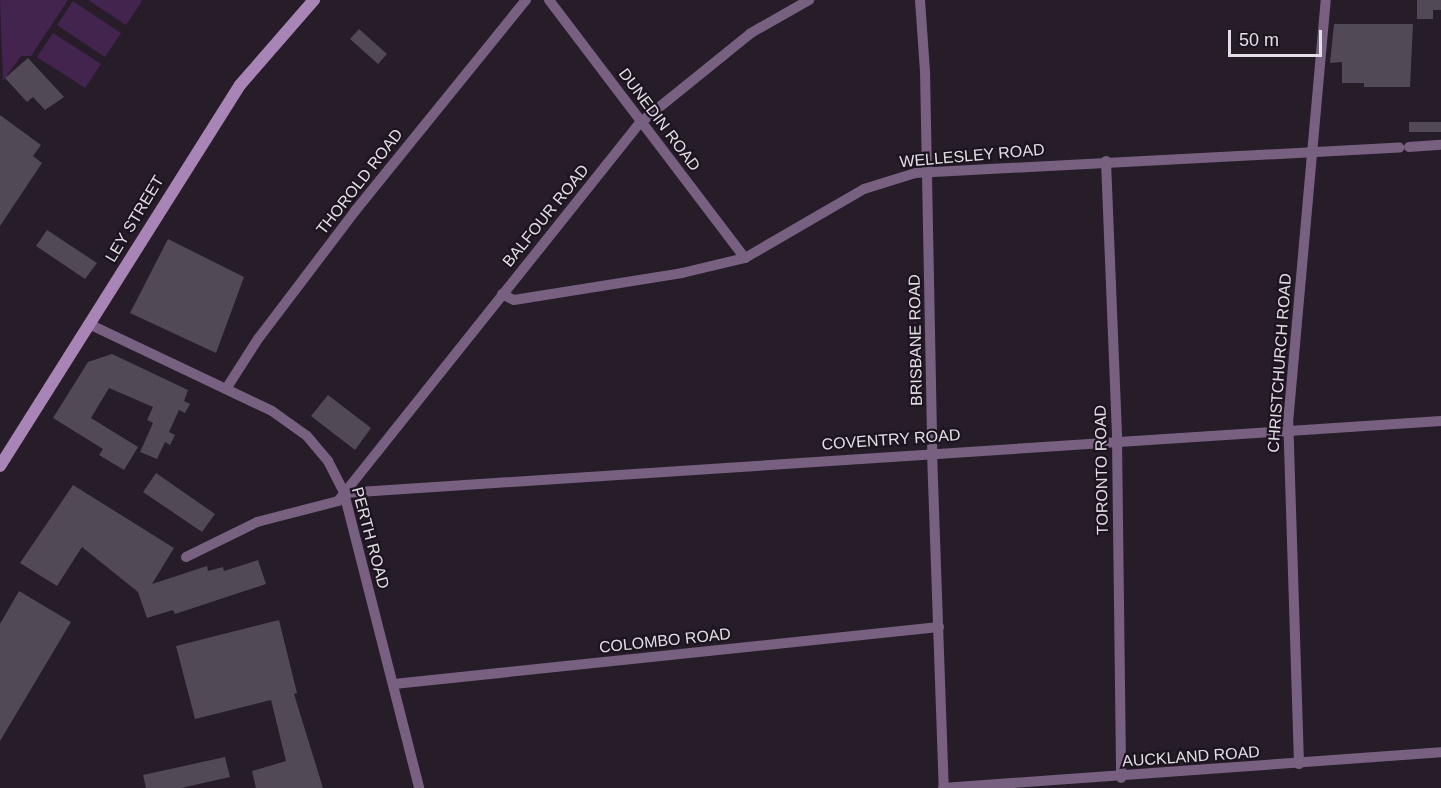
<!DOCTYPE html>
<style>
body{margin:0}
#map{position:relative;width:1441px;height:788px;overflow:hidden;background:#261d29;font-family:Arial,sans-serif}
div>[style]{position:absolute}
.green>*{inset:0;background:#43244f}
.building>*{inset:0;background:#524956}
.street>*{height:10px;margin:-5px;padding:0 5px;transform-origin:5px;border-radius:5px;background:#776080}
.secondary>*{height:12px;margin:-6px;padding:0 6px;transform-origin:6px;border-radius:6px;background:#a884b7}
span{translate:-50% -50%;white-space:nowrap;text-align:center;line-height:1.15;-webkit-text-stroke:4.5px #1c141f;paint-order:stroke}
.street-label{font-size:16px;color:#e3dee6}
.scale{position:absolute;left:1228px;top:30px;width:94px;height:27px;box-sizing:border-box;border:3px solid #e3dee6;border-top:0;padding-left:8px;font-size:18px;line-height:21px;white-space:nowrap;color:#e3dee6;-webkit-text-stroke:4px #1c141f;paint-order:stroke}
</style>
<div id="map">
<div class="green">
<div style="clip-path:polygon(0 0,68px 0,31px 56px,21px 56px,3px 81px)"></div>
<div style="clip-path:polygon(88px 0,140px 0,142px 1px,126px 25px)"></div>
<div style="clip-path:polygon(73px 1px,121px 33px,105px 57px,57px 25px)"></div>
<div style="clip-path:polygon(53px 33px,101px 64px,85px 88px,37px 57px)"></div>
</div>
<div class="building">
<div style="clip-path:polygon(1417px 0,1441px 0,1441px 10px,1433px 10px,1433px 19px,1417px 19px)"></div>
<div style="clip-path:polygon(1334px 24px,1413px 24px,1410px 87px,1364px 87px,1364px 83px,1342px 83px,1342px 62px,1330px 63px)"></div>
<div style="clip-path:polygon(359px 29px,387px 54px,378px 64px,350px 39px)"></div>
<div style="clip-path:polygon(28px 58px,64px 97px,45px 110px,33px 97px,27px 102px,5px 78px)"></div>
<div style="clip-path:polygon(0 115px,41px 145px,33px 156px,42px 163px,0 226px)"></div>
<div style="clip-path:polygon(1409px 122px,1441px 122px,1441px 132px,1409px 132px)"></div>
<div style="clip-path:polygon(47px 230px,97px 263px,85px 279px,36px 246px)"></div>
<div style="clip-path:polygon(168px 239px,244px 277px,216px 353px,130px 313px)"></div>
<div style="clip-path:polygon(112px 354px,188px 390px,184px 401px,190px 404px,185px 413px,179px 410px,169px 432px,175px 435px,170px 445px,165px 442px,157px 459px,140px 452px,153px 423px,147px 420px,153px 407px,109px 388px,91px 418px,138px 447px,124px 470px,99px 455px,103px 449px,53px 418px,88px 362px)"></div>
<div style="clip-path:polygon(328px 395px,371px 428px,355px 450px,311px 416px)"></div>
<div style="clip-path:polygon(156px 473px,215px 514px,202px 532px,143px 492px)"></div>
<div style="clip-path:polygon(73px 485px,174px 548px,152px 584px,207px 566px,208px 571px,223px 567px,224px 571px,258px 560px,266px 584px,175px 614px,173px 610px,147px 618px,138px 592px,82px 547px,57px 586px,20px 563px)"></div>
<div style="clip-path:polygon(19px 591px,71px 622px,0 741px,0 624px)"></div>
<div style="clip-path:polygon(279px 620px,297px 693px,294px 694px,323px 788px,256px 788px,252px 771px,286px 761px,271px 700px,195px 719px,176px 646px)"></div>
<div style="clip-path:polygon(225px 757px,230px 777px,181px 788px,146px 788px,143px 775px)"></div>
</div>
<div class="street">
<div style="left:549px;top:0;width:324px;rotate:52.8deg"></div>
<div style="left:920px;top:0;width:71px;rotate:86deg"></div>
<div style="left:925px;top:71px;width:381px;rotate:88.9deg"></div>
<div style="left:932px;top:452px;width:336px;rotate:88deg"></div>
<div style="left:1409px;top:147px;width:32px;rotate:-4deg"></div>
<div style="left:1106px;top:161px;width:279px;rotate:87.7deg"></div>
<div style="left:1117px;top:440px;width:338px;rotate:89.3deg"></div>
<div style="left:502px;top:294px;width:13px;rotate:27deg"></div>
<div style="left:514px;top:300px;width:170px;rotate:-9.1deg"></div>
<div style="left:682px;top:273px;width:65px;rotate:-13.4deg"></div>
<div style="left:745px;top:258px;width:138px;rotate:-30.1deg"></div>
<div style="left:864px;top:189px;width:53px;rotate:-17.4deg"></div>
<div style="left:915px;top:173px;width:485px;rotate:-3deg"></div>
<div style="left:91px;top:325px;width:200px;rotate:25.4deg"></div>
<div style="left:272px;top:411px;width:43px;rotate:35.5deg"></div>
<div style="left:307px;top:436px;width:33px;rotate:50deg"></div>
<div style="left:328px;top:461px;width:36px;rotate:63deg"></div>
<div style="left:344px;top:493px;width:304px;rotate:75.7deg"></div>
<div style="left:226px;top:389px;width:59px;rotate:-57.4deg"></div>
<div style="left:258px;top:339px;width:161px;rotate:-52.8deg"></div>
<div style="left:355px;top:211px;width:272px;rotate:-51deg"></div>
<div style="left:344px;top:493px;width:1099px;rotate:-3.76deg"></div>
<div style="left:186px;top:557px;width:79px;rotate:-26.2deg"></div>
<div style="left:257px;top:522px;width:84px;rotate:-14.5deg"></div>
<div style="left:338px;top:501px;width:485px;rotate:-51.4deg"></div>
<div style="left:641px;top:122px;width:141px;rotate:-39deg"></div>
<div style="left:751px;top:33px;width:67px;rotate:-29.6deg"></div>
<div style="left:394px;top:684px;width:548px;rotate:-5.97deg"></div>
<div style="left:1299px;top:764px;width:341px;rotate:-91.8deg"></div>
<div style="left:1288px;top:423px;width:425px;rotate:-84.9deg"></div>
<div style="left:943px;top:788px;width:499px;rotate:-4.1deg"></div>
</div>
<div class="secondary">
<div style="left:0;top:466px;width:450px;rotate:-57.8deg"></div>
<div style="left:240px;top:85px;width:113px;rotate:-49deg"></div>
</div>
<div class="street-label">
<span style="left:659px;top:120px;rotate:53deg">DUNEDIN ROAD</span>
<span style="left:972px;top:156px;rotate:-5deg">WELLESLEY ROAD</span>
<span style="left:360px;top:182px;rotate:-52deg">THOROLD ROAD</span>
<span style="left:546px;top:216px;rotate:-51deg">BALFOUR ROAD</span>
<span style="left:135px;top:219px;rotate:-59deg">LEY STREET</span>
<span style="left:916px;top:340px;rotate:-91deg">BRISBANE ROAD</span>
<span style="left:1280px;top:363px;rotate:-86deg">CHRISTCHURCH ROAD</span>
<span style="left:891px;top:440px;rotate:-4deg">COVENTRY ROAD</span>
<span style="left:1102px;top:470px;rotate:-91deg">TORONTO ROAD</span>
<span style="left:370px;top:538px;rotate:75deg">PERTH ROAD</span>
<span style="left:665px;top:641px;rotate:-6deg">COLOMBO ROAD</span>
<span style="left:1191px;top:757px;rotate:-4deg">AUCKLAND ROAD</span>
</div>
<div class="scale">50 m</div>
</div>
